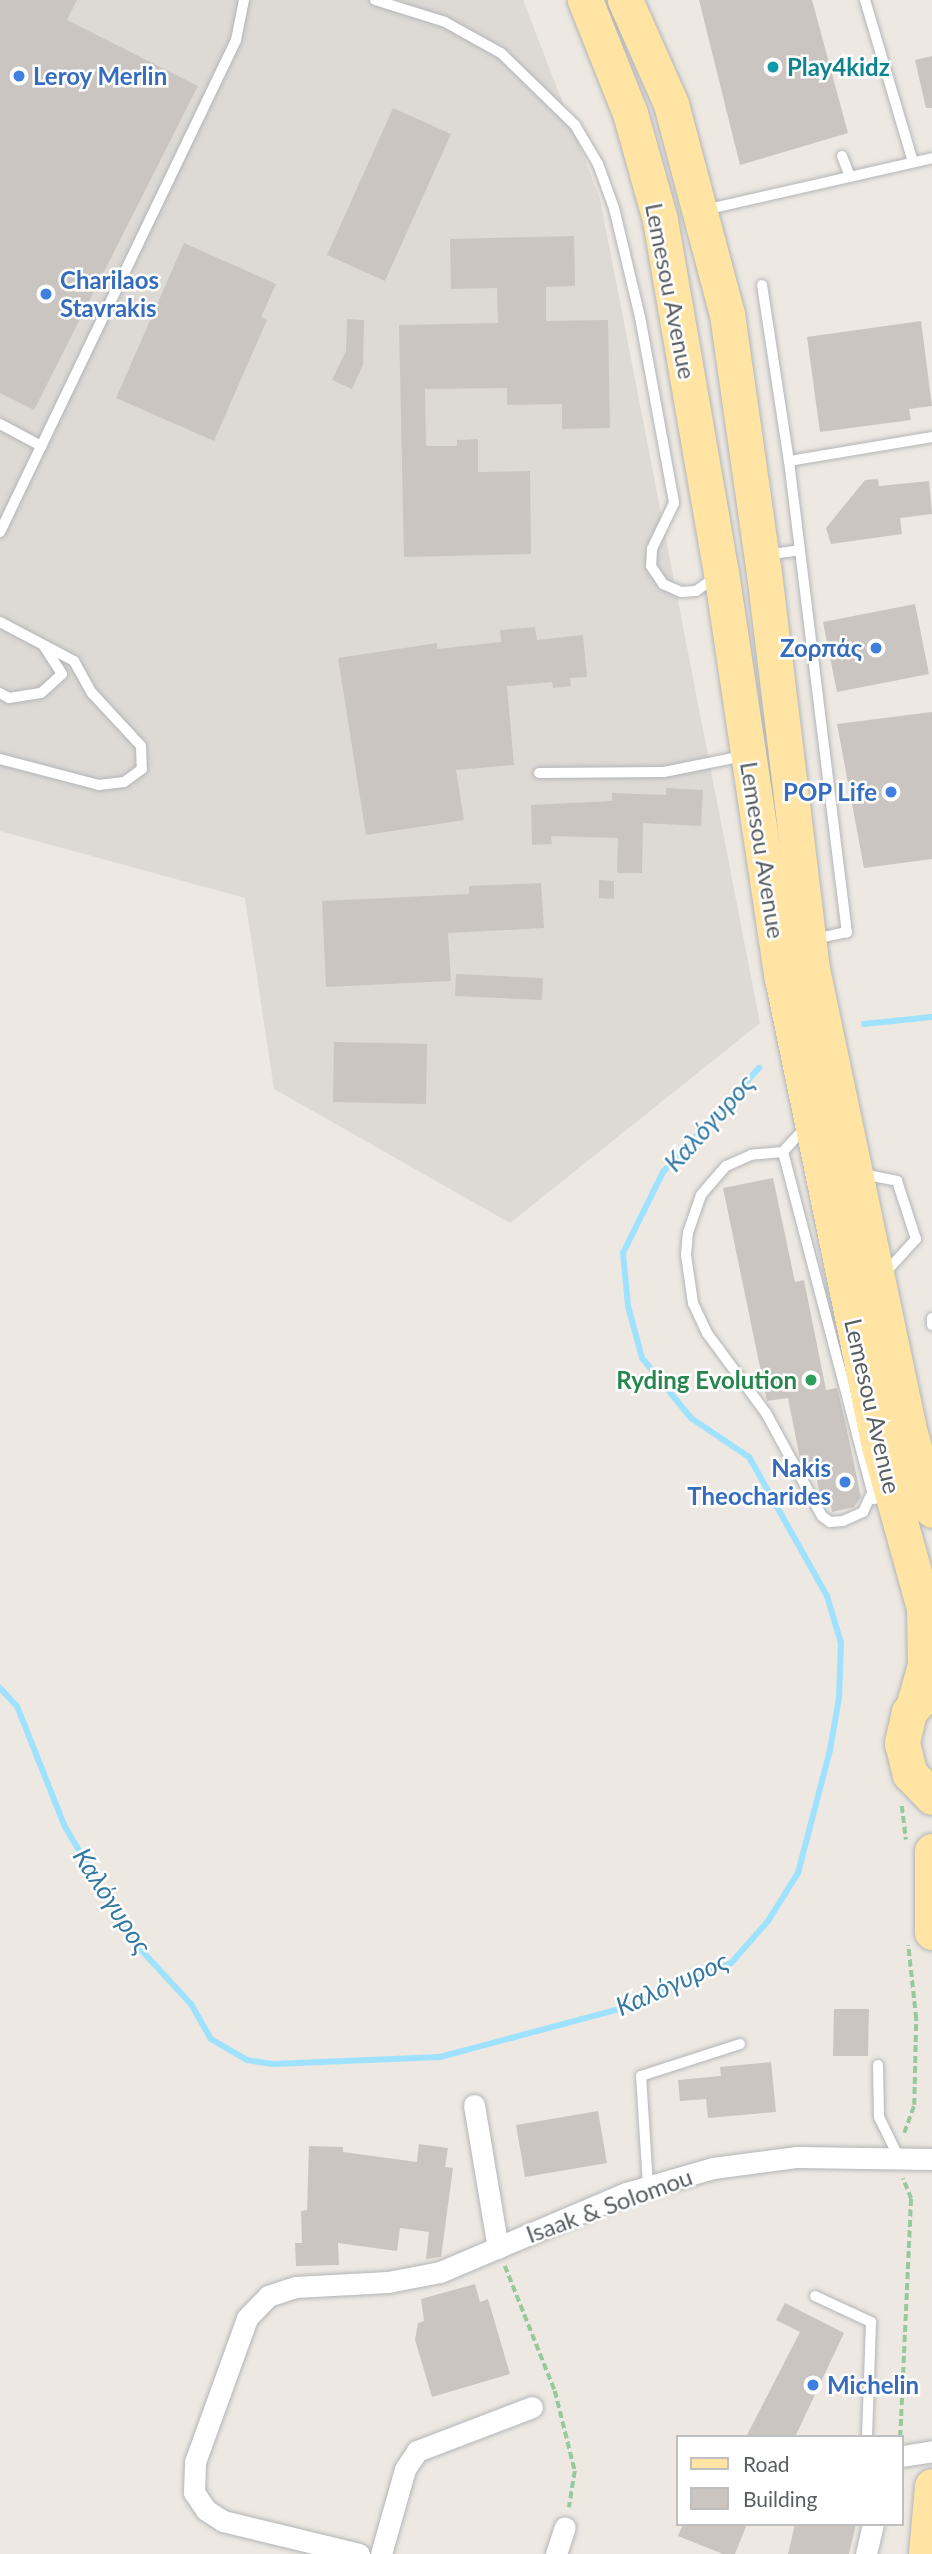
<!DOCTYPE html>
<meta charset="utf-8">
<style>
body{margin:0}
#map{position:relative;width:932px;height:2554px;overflow:hidden;background:#ede8e1;font-family:Lato,sans-serif}
div>[style]{position:absolute}
.industrial>*{inset:0;background:#dddad5}
.stream>*{height:6px;margin:-3px;padding:0 3px;transform-origin:3px;border-radius:3px;background:#9ee2ff}
.building>*{inset:0;background:#cac5c0}
.path>*{height:3.5px;margin-top:-1.75px;transform-origin:0;background:repeating-linear-gradient(90deg,#97c99e 0 7px,transparent 0 10.5px)}
.roads{filter:drop-shadow(0 0 2px #b2b5b9) drop-shadow(0 0 2px #b2b5b9)}
.service>*{height:10px;margin:-5px;padding:0 5px;transform-origin:5px;border-radius:5px;background:#fff}
.minor>*{height:21px;margin:-10.5px;padding:0 10.5px;transform-origin:10.5px;border-radius:10.5px;background:#fff}
.primary>*{height:35px;margin:-17.5px;padding:0 17.5px;transform-origin:17.5px;border-radius:17.5px;background:#ffe4a3}
.dots>*{width:19px;height:19px;translate:-50% -50%;box-sizing:border-box;border:4px solid #fff;border-radius:50%}
span{translate:-50% -50%;white-space:nowrap;text-align:center;line-height:1.15;-webkit-text-stroke:5px #fff;paint-order:stroke}
.culture-label{font-size:24px;color:#0d838f;font-weight:700}
.left{translate:0 -50%;text-align:left}
.shop-label{font-size:24px;color:#366cbe;font-weight:700}
.right{translate:-100% -50%;text-align:right}
.street-label{font-size:24px;color:#595e62}
.leisure-label{font-size:24px;color:#27864d;font-weight:700}
.water-label{font-size:26px;color:#3578a1;font-style:italic}
.legend{position:absolute;left:676px;top:2435px;width:228px;height:91px;box-sizing:border-box;background:#fff;border:2px solid #bdbfc0;margin:0;padding:9px 12px;list-style:none;font-size:21px;color:#595e62}
.legend li{display:flex;align-items:center;gap:14px;height:35px}
.legend b{width:35px;border:2px solid #bdbfc0}
</style>
<div id="map">
<div class="industrial">
<div style="clip-path:polygon(0 0,523px 0,600px 199px,760px 1023px,510px 1223px,274px 1089px,245px 898px,0 831px)"></div>
</div>
<div class="stream">
<div style="left:864px;top:1024px;width:68px;rotate:-5.9deg"></div>
<div style="left:0;top:1688px;width:25px;rotate:47deg"></div>
<div style="left:17px;top:1706px;width:128px;rotate:68.4deg"></div>
<div style="left:64px;top:1825px;width:132px;rotate:59.6deg"></div>
<div style="left:131px;top:1939px;width:88px;rotate:47.3deg"></div>
<div style="left:191px;top:2004px;width:40px;rotate:60.3deg"></div>
<div style="left:211px;top:2039px;width:42px;rotate:30.3deg"></div>
<div style="left:247px;top:2060px;width:26px;rotate:9deg"></div>
<div style="left:273px;top:2064px;width:167px;rotate:-2.4deg"></div>
<div style="left:440px;top:2057px;width:193px;rotate:-15deg"></div>
<div style="left:626px;top:2007px;width:114px;rotate:-22.7deg"></div>
<div style="left:731px;top:1963px;width:56px;rotate:-48.6deg"></div>
<div style="left:768px;top:1921px;width:57px;rotate:-58deg"></div>
<div style="left:798px;top:1873px;width:127px;rotate:-75.4deg"></div>
<div style="left:830px;top:1750px;width:53px;rotate:-80.2deg"></div>
<div style="left:839px;top:1698px;width:55px;rotate:-87.9deg"></div>
<div style="left:841px;top:1643px;width:49px;rotate:-106.6deg"></div>
<div style="left:827px;top:1596px;width:159px;rotate:-119.3deg"></div>
<div style="left:749px;top:1457px;width:70px;rotate:-146.1deg"></div>
<div style="left:691px;top:1418px;width:77px;rotate:-129.2deg"></div>
<div style="left:642px;top:1358px;width:54px;rotate:-105.1deg"></div>
<div style="left:628px;top:1306px;width:53px;rotate:-95.4deg"></div>
<div style="left:623px;top:1253px;width:90px;rotate:-63.7deg"></div>
<div style="left:663px;top:1172px;width:142px;rotate:-47.3deg"></div>
</div>
<div class="building">
<div style="clip-path:polygon(0 0,77px 0,67px 20px,198px 86px,34px 410px,0 393px)"></div>
<div style="clip-path:polygon(699px 0,812px 0,848px 133px,740px 165px)"></div>
<div style="clip-path:polygon(932px 56px,932px 108px,926px 108px,915px 60px)"></div>
<div style="clip-path:polygon(393px 108px,451px 134px,385px 281px,327px 255px)"></div>
<div style="clip-path:polygon(574px 236px,575px 286px,546px 287px,546px 321px,608px 320px,610px 428px,562px 429px,562px 404px,507px 405px,507px 388px,425px 389px,426px 446px,457px 446px,457px 440px,478px 439px,478px 472px,530px 471px,531px 554px,404px 557px,399px 325px,498px 323px,497px 288px,451px 289px,450px 239px)"></div>
<div style="clip-path:polygon(184px 243px,276px 284px,261px 317px,267px 320px,214px 441px,116px 398px)"></div>
<div style="clip-path:polygon(347px 319px,364px 320px,363px 365px,352px 389px,332px 380px,346px 351px)"></div>
<div style="clip-path:polygon(921px 321px,932px 406px,909px 409px,911px 420px,820px 432px,807px 337px)"></div>
<div style="clip-path:polygon(878px 479px,879px 486px,929px 481px,932px 514px,900px 518px,902px 534px,831px 544px,826px 528px,865px 480px)"></div>
<div style="clip-path:polygon(915px 604px,929px 674px,837px 692px,823px 622px)"></div>
<div style="clip-path:polygon(535px 627px,537px 640px,583px 635px,587px 677px,570px 678px,571px 686px,553px 688px,552px 682px,507px 686px,514px 765px,456px 770px,464px 820px,366px 835px,338px 658px,437px 643px,437px 649px,501px 642px,500px 630px)"></div>
<div style="clip-path:polygon(932px 712px,932px 859px,864px 868px,837px 724px)"></div>
<div style="clip-path:polygon(666px 788px,703px 790px,701px 826px,643px 823px,642px 873px,617px 873px,618px 838px,551px 836px,552px 844px,532px 845px,531px 805px,612px 801px,612px 793px,666px 795px)"></div>
<div style="clip-path:polygon(599px 880px,614px 881px,614px 899px,599px 898px)"></div>
<div style="clip-path:polygon(541px 883px,544px 928px,448px 933px,451px 981px,326px 987px,322px 901px,469px 894px,469px 886px)"></div>
<div style="clip-path:polygon(456px 974px,543px 978px,542px 1000px,455px 996px)"></div>
<div style="clip-path:polygon(334px 1042px,427px 1044px,426px 1104px,333px 1102px)"></div>
<div style="clip-path:polygon(773px 1178px,795px 1282px,804px 1280px,826px 1390px,837px 1388px,845px 1421px,861px 1497px,854px 1507px,832px 1512px,829px 1497px,820px 1496px,814px 1465px,804px 1467px,800px 1459px,788px 1398px,767px 1401px,723px 1188px)"></div>
<div style="clip-path:polygon(834px 2009px,869px 2009px,868px 2056px,833px 2056px)"></div>
<div style="clip-path:polygon(771px 2062px,776px 2112px,708px 2118px,706px 2099px,680px 2101px,678px 2080px,721px 2076px,720px 2067px)"></div>
<div style="clip-path:polygon(598px 2111px,607px 2163px,525px 2177px,516px 2125px)"></div>
<div style="clip-path:polygon(419px 2144px,448px 2148px,445px 2167px,453px 2168px,441px 2257px,426px 2259px,429px 2232px,400px 2228px,397px 2251px,338px 2243px,339px 2265px,296px 2266px,295px 2243px,302px 2243px,301px 2211px,307px 2210px,309px 2146px,343px 2147px,343px 2152px,417px 2162px)"></div>
<div style="clip-path:polygon(475px 2284px,480px 2302px,488px 2299px,510px 2374px,432px 2397px,415px 2340px,418px 2323px,424px 2321px,421px 2299px)"></div>
<div style="clip-path:polygon(785px 2303px,844px 2333px,795px 2437px,746px 2437px,800px 2332px,776px 2320px)"></div>
<div style="clip-path:polygon(683px 2524px,747px 2524px,735px 2554px,723px 2554px,678px 2536px)"></div>
<div style="clip-path:polygon(795px 2524px,856px 2524px,849px 2554px,788px 2554px)"></div>
</div>
<div class="path">
<div style="left:902px;top:1806px;width:34px;rotate:83deg"></div>
<div style="left:904px;top:2133px;width:30px;rotate:-70deg"></div>
<div style="left:914px;top:2105px;width:86px;rotate:-88.7deg"></div>
<div style="left:916px;top:2019px;width:74px;rotate:-96.2deg"></div>
<div style="left:505px;top:2266px;width:135px;rotate:68.2deg"></div>
<div style="left:555px;top:2391px;width:82px;rotate:76deg"></div>
<div style="left:575px;top:2471px;width:37px;rotate:99deg"></div>
<div style="left:900px;top:2437px;width:238px;rotate:-87.4deg"></div>
<div style="left:911px;top:2199px;width:22px;rotate:-112deg"></div>
</div>
<div class="roads">
<div class="service">
<div style="left:375px;top:0;width:73px;rotate:17.4deg"></div>
<div style="left:445px;top:22px;width:64px;rotate:29deg"></div>
<div style="left:501px;top:53px;width:103px;rotate:44.2deg"></div>
<div style="left:575px;top:125px;width:45px;rotate:59.5deg"></div>
<div style="left:598px;top:164px;width:47px;rotate:70deg"></div>
<div style="left:614px;top:208px;width:112px;rotate:76.6deg"></div>
<div style="left:640px;top:317px;width:189px;rotate:79.6deg"></div>
<div style="left:674px;top:503px;width:51px;rotate:115.6deg"></div>
<div style="left:652px;top:549px;width:17px;rotate:93deg"></div>
<div style="left:651px;top:566px;width:22px;rotate:56deg"></div>
<div style="left:663px;top:584px;width:20px;rotate:24deg"></div>
<div style="left:681px;top:592px;width:15px;rotate:-4deg"></div>
<div style="left:696px;top:591px;width:26px;rotate:-36deg"></div>
<div style="left:865px;top:0;width:169px;rotate:73.5deg"></div>
<div style="left:842px;top:156px;width:22px;rotate:69deg"></div>
<div style="left:704px;top:210px;width:234px;rotate:-12.8deg"></div>
<div style="left:762px;top:285px;width:178px;rotate:81.3deg"></div>
<div style="left:789px;top:461px;width:475px;rotate:83deg"></div>
<div style="left:847px;top:932px;width:34px;rotate:168deg"></div>
<div style="left:0;top:424px;width:47px;rotate:28.2deg"></div>
<div style="left:789px;top:461px;width:145px;rotate:-9.5deg"></div>
<div style="left:0;top:532px;width:546px;rotate:-64.37deg"></div>
<div style="left:236px;top:40px;width:41px;rotate:-78.7deg"></div>
<div style="left:765px;top:555px;width:35px;rotate:-8deg"></div>
<div style="left:0;top:622px;width:84px;rotate:27.8deg"></div>
<div style="left:74px;top:661px;width:37px;rotate:61deg"></div>
<div style="left:92px;top:693px;width:72px;rotate:47.2deg"></div>
<div style="left:141px;top:746px;width:23px;rotate:88deg"></div>
<div style="left:142px;top:769px;width:22px;rotate:144deg"></div>
<div style="left:124px;top:782px;width:25px;rotate:173deg"></div>
<div style="left:99px;top:785px;width:102px;rotate:-165.3deg"></div>
<div style="left:0;top:693px;width:10px;rotate:29deg"></div>
<div style="left:9px;top:698px;width:32px;rotate:-9deg"></div>
<div style="left:41px;top:693px;width:28px;rotate:-42deg"></div>
<div style="left:62px;top:674px;width:33px;rotate:-123deg"></div>
<div style="left:539px;top:773px;width:125px;rotate:-0.5deg"></div>
<div style="left:664px;top:772px;width:81px;rotate:-11.4deg"></div>
<div style="left:805px;top:1128px;width:33px;rotate:133deg"></div>
<div style="left:783px;top:1152px;width:359px;rotate:75.3deg"></div>
<div style="left:783px;top:1152px;width:32px;rotate:175deg"></div>
<div style="left:751px;top:1155px;width:27px;rotate:156deg"></div>
<div style="left:726px;top:1166px;width:38px;rotate:131deg"></div>
<div style="left:701px;top:1195px;width:39px;rotate:109deg"></div>
<div style="left:688px;top:1232px;width:23px;rotate:95deg"></div>
<div style="left:686px;top:1255px;width:49px;rotate:81.7deg"></div>
<div style="left:693px;top:1303px;width:33px;rotate:65deg"></div>
<div style="left:707px;top:1333px;width:99px;rotate:53.6deg"></div>
<div style="left:766px;top:1413px;width:117px;rotate:61.5deg"></div>
<div style="left:822px;top:1516px;width:10px;rotate:37deg"></div>
<div style="left:830px;top:1522px;width:13px;rotate:-4deg"></div>
<div style="left:843px;top:1521px;width:22px;rotate:-24deg"></div>
<div style="left:863px;top:1512px;width:17px;rotate:-65deg"></div>
<div style="left:862px;top:1174px;width:36px;rotate:11deg"></div>
<div style="left:897px;top:1181px;width:61px;rotate:71.9deg"></div>
<div style="left:916px;top:1239px;width:47px;rotate:132.4deg"></div>
<div style="left:932px;top:1318px;width:7px;rotate:90deg"></div>
<div style="left:878px;top:2065px;width:52px;rotate:88.9deg"></div>
<div style="left:879px;top:2117px;width:46px;rotate:64deg"></div>
<div style="left:648px;top:2186px;width:110px;rotate:-93.6deg"></div>
<div style="left:641px;top:2076px;width:104px;rotate:-17.9deg"></div>
<div style="left:815px;top:2296px;width:62px;rotate:24.9deg"></div>
<div style="left:871px;top:2322px;width:115px;rotate:92deg"></div>
</div>
<div class="minor">
<div style="left:474px;top:2105px;width:145px;rotate:80.5deg"></div>
<div style="left:902px;top:2456px;width:30px;rotate:-9deg"></div>
<div style="left:359px;top:2554px;width:140px;rotate:-166.4deg"></div>
<div style="left:223px;top:2521px;width:20px;rotate:-147deg"></div>
<div style="left:206px;top:2510px;width:22px;rotate:-124deg"></div>
<div style="left:194px;top:2492px;width:30px;rotate:-88deg"></div>
<div style="left:195px;top:2462px;width:153px;rotate:-70.1deg"></div>
<div style="left:247px;top:2318px;width:30px;rotate:-46deg"></div>
<div style="left:268px;top:2296px;width:28px;rotate:-18deg"></div>
<div style="left:295px;top:2287px;width:93px;rotate:-3.1deg"></div>
<div style="left:388px;top:2282px;width:53px;rotate:-10.9deg"></div>
<div style="left:440px;top:2272px;width:202px;rotate:-23deg"></div>
<div style="left:626px;top:2193px;width:91px;rotate:-16deg"></div>
<div style="left:713px;top:2168px;width:85px;rotate:-7.5deg"></div>
<div style="left:797px;top:2157px;width:135px;rotate:0.8deg"></div>
<div style="left:381px;top:2554px;width:88px;rotate:-74.2deg"></div>
<div style="left:405px;top:2469px;width:22px;rotate:-56deg"></div>
<div style="left:417px;top:2451px;width:123px;rotate:-20.9deg"></div>
<div style="left:556px;top:2554px;width:28px;rotate:-72deg"></div>
<div style="left:866px;top:2554px;width:31px;rotate:-77deg"></div>
</div>
<div class="primary">
<div style="left:585px;top:0;width:122px;rotate:68.3deg"></div>
<div style="left:630px;top:113px;width:111px;rotate:74.3deg"></div>
<div style="left:660px;top:220px;width:357px;rotate:80.2deg"></div>
<div style="left:721px;top:572px;width:411px;rotate:81.5deg"></div>
<div style="left:782px;top:978px;width:478px;rotate:78.3deg"></div>
<div style="left:879px;top:1446px;width:168px;rotate:74.5deg"></div>
<div style="left:924px;top:1608px;width:57px;rotate:89deg"></div>
<div style="left:925px;top:1665px;width:40px;rotate:106deg"></div>
<div style="left:625px;top:0;width:114px;rotate:66.1deg"></div>
<div style="left:671px;top:104px;width:217px;rotate:75.1deg"></div>
<div style="left:727px;top:314px;width:262px;rotate:81.9deg"></div>
<div style="left:764px;top:573px;width:399px;rotate:83.1deg"></div>
<div style="left:812px;top:969px;width:471px;rotate:78.1deg"></div>
<div style="left:909px;top:1430px;width:83px;rotate:74deg"></div>
<div style="left:932px;top:1687px;width:34px;rotate:133deg"></div>
<div style="left:909px;top:1712px;width:32px;rotate:103deg"></div>
<div style="left:902px;top:1743px;width:32px;rotate:76deg"></div>
<div style="left:910px;top:1774px;width:32px;rotate:46deg"></div>
<div style="left:932px;top:1851px;width:81px;rotate:90deg"></div>
<div style="left:926px;top:2554px;width:68px;rotate:-85deg"></div>
</div>
</div>
<div class="dots">
<div style="left:773px;top:67px;background:#0f9aa8"></div>
<div style="left:19px;top:76px;background:#3f7fe0"></div>
<div style="left:46px;top:294px;background:#3f7fe0"></div>
<div style="left:876px;top:648px;background:#3f7fe0"></div>
<div style="left:891px;top:792px;background:#3f7fe0"></div>
<div style="left:811px;top:1380px;background:#2e9e5b"></div>
<div style="left:845px;top:1482px;background:#3f7fe0"></div>
<div style="left:813px;top:2385px;background:#3f7fe0"></div>
</div>
<div class="culture-label">
<span class="left" style="left:787px;top:67px">Play4kidz</span>
</div>
<div class="shop-label">
<span class="left" style="left:33px;top:76px">Leroy Merlin</span>
<span class="left" style="left:60px;top:294px">Charilaos<br>Stavrakis</span>
<span class="right" style="left:862px;top:648px">Ζορπάς</span>
<span class="right" style="left:877px;top:792px">POP Life</span>
<span class="right" style="left:831px;top:1482px">Nakis<br>Theocharides</span>
<span class="left" style="left:827px;top:2385px">Michelin</span>
</div>
<div class="street-label">
<span style="left:671px;top:291px;rotate:79deg">Lemesou Avenue</span>
<span style="left:763px;top:850px;rotate:81deg">Lemesou Avenue</span>
<span style="left:873px;top:1406px;rotate:77deg">Lemesou Avenue</span>
<span style="left:609px;top:2205px;rotate:-20deg">Isaak &amp; Solomou</span>
</div>
<div class="leisure-label">
<span class="right" style="left:797px;top:1380px">Ryding Evolution</span>
</div>
<div class="water-label">
<span style="left:709px;top:1123px;rotate:-48deg">Καλόγυρος</span>
<span style="left:112px;top:1901px;rotate:57deg">Καλόγυρος</span>
<span style="left:672px;top:1984px;rotate:-24deg">Καλόγυρος</span>
</div>
<ul class="legend">
<li><b style="height:9px;background:#ffe4a3"></b>Road</li>
<li><b style="height:19px;background:#cac5c0"></b>Building</li>
</ul>
</div>
